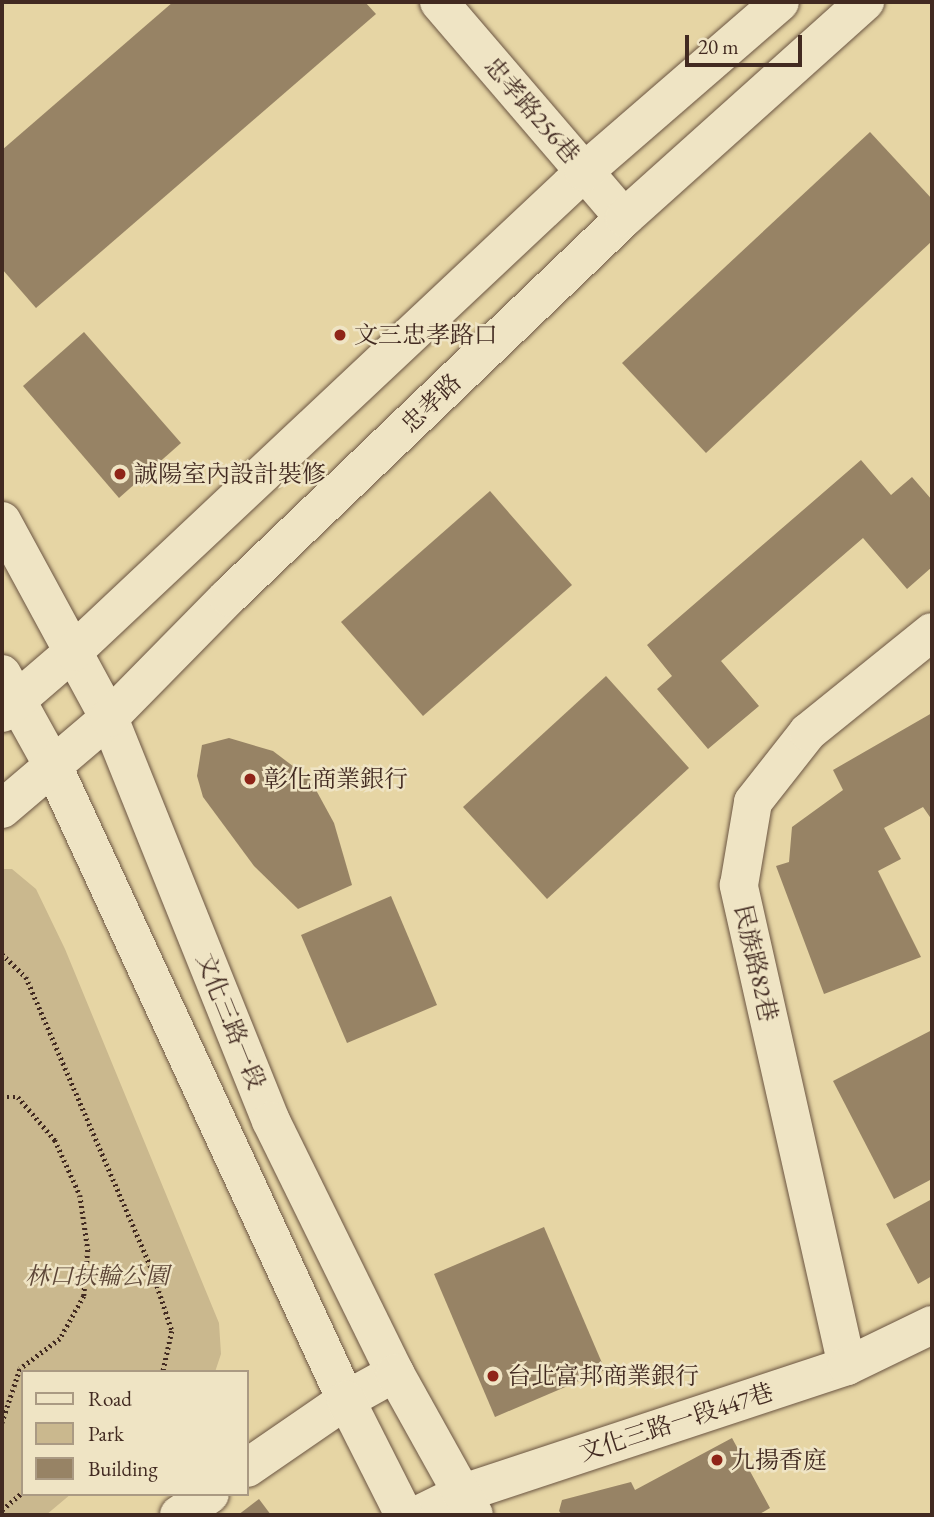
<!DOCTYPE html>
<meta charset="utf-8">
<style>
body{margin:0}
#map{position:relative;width:934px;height:1517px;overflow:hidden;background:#e6d5a4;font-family:"EB Garamond","Noto Serif TC",serif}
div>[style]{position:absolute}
.green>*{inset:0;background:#cab88e}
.building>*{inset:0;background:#978365}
.path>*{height:4.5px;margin-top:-2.25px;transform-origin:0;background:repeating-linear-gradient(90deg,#422a21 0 2px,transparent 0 5.5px)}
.roads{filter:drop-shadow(0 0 2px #6b5542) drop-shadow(0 0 2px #6b5542)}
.minor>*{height:38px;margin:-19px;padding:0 19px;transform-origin:19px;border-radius:19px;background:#efe4c4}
.tertiary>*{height:38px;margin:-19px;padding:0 19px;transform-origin:19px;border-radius:19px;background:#efe4c4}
.dots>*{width:19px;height:19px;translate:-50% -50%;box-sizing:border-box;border:4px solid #efe4c4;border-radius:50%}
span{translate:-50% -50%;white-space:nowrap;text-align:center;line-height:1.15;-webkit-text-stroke:5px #efe4c4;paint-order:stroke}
.street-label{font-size:24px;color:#422a21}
.poi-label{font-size:24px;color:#422a21}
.left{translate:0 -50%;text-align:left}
.park-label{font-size:24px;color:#5d4637;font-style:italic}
.frame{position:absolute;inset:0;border:4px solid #422a21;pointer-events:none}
.legend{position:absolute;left:21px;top:1370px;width:228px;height:126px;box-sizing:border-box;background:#efe4c4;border:2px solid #aa9a83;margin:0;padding:9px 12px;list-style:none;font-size:21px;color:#422a21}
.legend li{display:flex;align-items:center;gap:14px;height:35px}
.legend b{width:35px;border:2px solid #aa9a83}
.scale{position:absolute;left:685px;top:35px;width:117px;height:32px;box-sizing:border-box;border:4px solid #422a21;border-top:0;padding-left:9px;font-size:21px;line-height:24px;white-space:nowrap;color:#422a21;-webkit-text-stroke:5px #efe4c4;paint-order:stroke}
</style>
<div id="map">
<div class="green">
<div style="clip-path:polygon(2px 869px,12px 869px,36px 889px,65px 949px,219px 1323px,221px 1354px,215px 1372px,23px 1372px,23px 1494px,71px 1494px,46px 1515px,2px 1515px)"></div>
</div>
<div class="building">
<div style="clip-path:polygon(173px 2px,365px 2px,376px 14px,36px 308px,2px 269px,2px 150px)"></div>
<div style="clip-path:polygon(870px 132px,932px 199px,932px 241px,706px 453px,622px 363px)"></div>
<div style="clip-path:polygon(84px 332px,181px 443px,119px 498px,23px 386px)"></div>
<div style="clip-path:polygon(861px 460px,891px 495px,912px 477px,932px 500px,932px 567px,907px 589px,863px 538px,721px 661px,759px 706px,708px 749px,657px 689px,672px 676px,647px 645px)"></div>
<div style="clip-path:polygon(490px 491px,572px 585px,423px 716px,341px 622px)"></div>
<div style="clip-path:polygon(606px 676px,689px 768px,547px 899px,463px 807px)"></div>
<div style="clip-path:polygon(932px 713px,932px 820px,923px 807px,884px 828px,901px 859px,878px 871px,921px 957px,824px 994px,776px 866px,789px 862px,792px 827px,843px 790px,833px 770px)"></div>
<div style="clip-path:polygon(229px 738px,273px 751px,310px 779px,334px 823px,352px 885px,298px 909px,254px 866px,203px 797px,197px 776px,202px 745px)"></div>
<div style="clip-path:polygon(391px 896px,437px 1005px,347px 1043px,301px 935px)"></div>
<div style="clip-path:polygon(932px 1030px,932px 1179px,894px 1199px,833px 1081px)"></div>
<div style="clip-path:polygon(932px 1199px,932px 1276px,918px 1284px,886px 1224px)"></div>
<div style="clip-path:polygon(544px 1227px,605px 1370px,495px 1417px,434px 1274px)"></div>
<div style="clip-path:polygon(732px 1438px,770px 1508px,758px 1515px,562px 1515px,559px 1511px,562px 1500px,631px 1482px,635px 1490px)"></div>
<div style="clip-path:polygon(259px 1499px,271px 1515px,238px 1515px)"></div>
</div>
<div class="path">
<div style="left:2px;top:954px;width:33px;rotate:44deg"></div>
<div style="left:26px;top:977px;width:319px;rotate:66.7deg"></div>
<div style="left:152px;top:1270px;width:64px;rotate:71.8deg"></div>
<div style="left:172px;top:1331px;width:42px;rotate:102.4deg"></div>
<div style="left:2px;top:1097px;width:16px"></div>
<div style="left:18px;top:1097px;width:57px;rotate:49.3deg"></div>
<div style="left:55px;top:1140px;width:60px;rotate:65.6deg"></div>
<div style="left:80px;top:1195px;width:56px;rotate:81.7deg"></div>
<div style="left:88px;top:1250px;width:46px;rotate:95deg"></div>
<div style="left:84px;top:1296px;width:49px;rotate:119.2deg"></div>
<div style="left:60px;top:1339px;width:50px;rotate:143.1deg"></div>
<div style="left:20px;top:1369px;width:57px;rotate:108.4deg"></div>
<div style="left:2px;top:1510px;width:28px;rotate:-41deg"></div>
</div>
<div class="roads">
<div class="minor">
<div style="left:439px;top:2px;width:284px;rotate:49.4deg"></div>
<div style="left:847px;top:1366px;width:493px;rotate:-102.7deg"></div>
<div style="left:739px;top:885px;width:84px;rotate:-80.4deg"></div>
<div style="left:753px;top:802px;width:89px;rotate:-51.8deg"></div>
<div style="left:808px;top:732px;width:159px;rotate:-38.9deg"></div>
<div style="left:247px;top:1468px;width:120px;rotate:-34.5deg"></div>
<div style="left:346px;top:1400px;width:56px;rotate:-28.9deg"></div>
<div style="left:179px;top:1515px;width:37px;rotate:-34deg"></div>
<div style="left:418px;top:1515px;width:50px;rotate:-26.1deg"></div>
<div style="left:463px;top:1493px;width:404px;rotate:-18.3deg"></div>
<div style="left:847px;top:1366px;width:94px;rotate:-25.8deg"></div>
</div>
<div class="tertiary">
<div style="left:2px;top:521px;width:224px;rotate:61.5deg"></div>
<div style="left:109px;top:718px;width:434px;rotate:68.1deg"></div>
<div style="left:271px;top:1121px;width:281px;rotate:63.8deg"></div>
<div style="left:395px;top:1373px;width:162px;rotate:60.9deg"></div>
<div style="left:2px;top:674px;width:107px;rotate:61deg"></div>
<div style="left:54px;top:768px;width:696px;rotate:65.2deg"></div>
<div style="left:346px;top:1400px;width:129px;rotate:63.2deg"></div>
<div style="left:2px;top:713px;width:94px;rotate:-40.7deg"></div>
<div style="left:73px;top:652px;width:701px;rotate:-43.21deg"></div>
<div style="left:584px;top:172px;width:259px;rotate:-40.9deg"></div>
<div style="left:2px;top:809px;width:140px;rotate:-40.4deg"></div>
<div style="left:109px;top:718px;width:170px;rotate:-45.5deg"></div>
<div style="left:228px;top:597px;width:548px;rotate:-43.74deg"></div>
<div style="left:624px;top:218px;width:324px;rotate:-41.9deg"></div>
</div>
</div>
<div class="dots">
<div style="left:340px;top:335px;background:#8f2418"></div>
<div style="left:120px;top:474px;background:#8f2418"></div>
<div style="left:250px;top:779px;background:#8f2418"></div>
<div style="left:493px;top:1376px;background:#8f2418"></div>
<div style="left:717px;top:1460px;background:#8f2418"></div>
</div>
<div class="street-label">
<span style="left:532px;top:110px;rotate:49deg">忠孝路256巷</span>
<span style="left:431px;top:403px;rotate:-44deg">忠孝路</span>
<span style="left:756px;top:963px;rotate:77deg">民族路82巷</span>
<span style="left:231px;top:1021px;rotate:68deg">文化三路一段</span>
<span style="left:676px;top:1422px;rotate:-18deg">文化三路一段447巷</span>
</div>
<div class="poi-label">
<span class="left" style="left:354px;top:335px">文三忠孝路口</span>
<span class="left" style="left:134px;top:474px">誠陽室內設計裝修</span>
<span class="left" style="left:264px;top:779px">彰化商業銀行</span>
<span class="left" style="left:507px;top:1376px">台北富邦商業銀行</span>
<span class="left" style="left:731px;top:1460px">九揚香庭</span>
</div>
<div class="park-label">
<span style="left:97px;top:1276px">林口扶輪公園</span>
</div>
<div class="frame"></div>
<ul class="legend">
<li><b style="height:9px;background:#efe4c4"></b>Road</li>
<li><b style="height:19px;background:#cab88e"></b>Park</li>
<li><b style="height:19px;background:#978365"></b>Building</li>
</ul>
<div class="scale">20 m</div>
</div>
